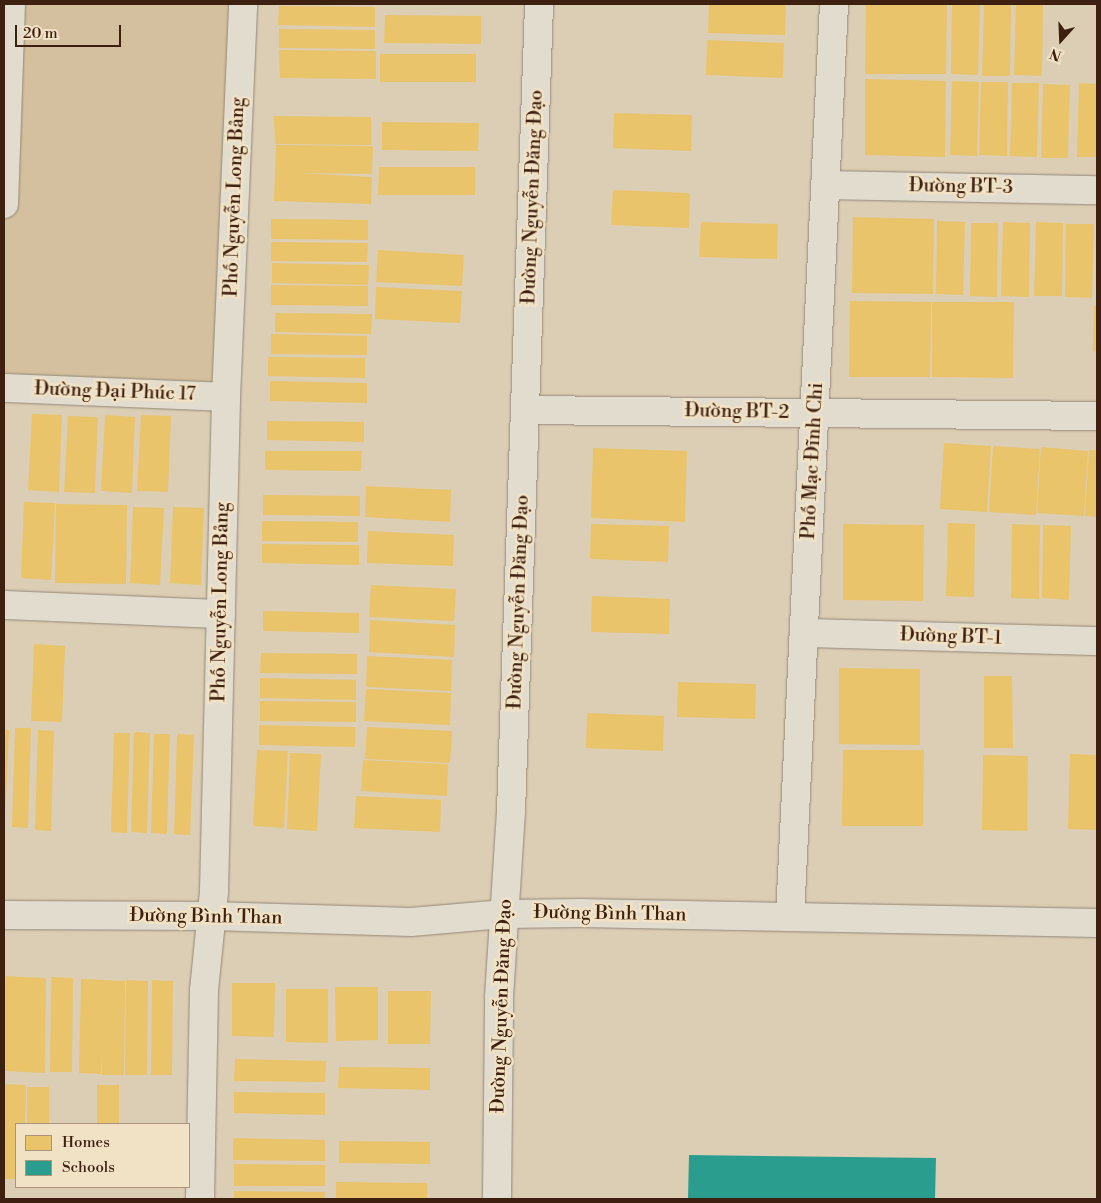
<!DOCTYPE html>
<meta charset="utf-8">
<style>
body{margin:0}
#map{position:relative;width:1101px;height:1203px;overflow:hidden;background:#dcceb5;font-family:"Libre Bodoni",serif}
div>[style]{position:absolute}
.green>*{inset:0;background:#d4c09e}
.homes>*{inset:0;background:#e9c46a}
.schools>*{inset:0;background:#2a9d8f}
.roads{filter:drop-shadow(0 0 1px #938878) drop-shadow(0 0 1px #938878)}
.minor>*{height:28px;margin:-14px;padding:0 14px;transform-origin:14px;border-radius:14px;background:#e2dccf}
.tertiary>*{height:28px;margin:-14px;padding:0 14px;transform-origin:14px;border-radius:14px;background:#e2dccf}
.secondary>*{height:28px;margin:-14px;padding:0 14px;transform-origin:14px;border-radius:14px;background:#e2dccf}
span{translate:-50% -50%;white-space:nowrap;text-align:center;line-height:1.15;-webkit-text-stroke:5px #f2e2c5;paint-order:stroke}
.street-label{font-size:19px;color:#3d2010}
.frame{position:absolute;inset:0;border:5px solid #3d2010;pointer-events:none}
.legend{position:absolute;left:15px;top:1123px;width:175px;height:65px;box-sizing:border-box;background:#f2e2c5;border:1px solid #aa947d;margin:0;padding:6px 9px;list-style:none;font-size:15px;color:#3d2010}
.legend li{display:flex;align-items:center;gap:10px;height:25px}
.legend b{width:25px;border:1px solid #aa947d}
.north{position:absolute;left:1036px;top:15px;width:50px;height:50px;-webkit-text-stroke:4px #f2e2c5;paint-order:stroke;rotate:200deg;font-size:14px;font-weight:700;line-height:20px;text-align:center;color:#3d2010}
.north::after{content:'';display:block;margin:auto;width:18px;height:22px;background:#3d2010;clip-path:polygon(50% 0,100% 100%,50% 72%,0 100%)}
.scale{position:absolute;left:15px;top:25px;width:106px;height:22px;box-sizing:border-box;border:2px solid #3d2010;border-top:0;padding-left:6px;font-size:15px;line-height:18px;white-space:nowrap;color:#3d2010;-webkit-text-stroke:4px #f2e2c5;paint-order:stroke}
</style>
<div id="map">
<div class="green">
<div style="clip-path:polygon(11px 4px,243px 4px,226px 397px,4px 388px,4px 204px)"></div>
</div>
<div class="homes">
<div style="clip-path:polygon(709px 4px,786px 4px,785px 35px,708px 33px)"></div>
<div style="clip-path:polygon(866px 4px,947px 4px,946px 74px,865px 74px)"></div>
<div style="clip-path:polygon(952px 4px,980px 4px,978px 75px,951px 74px)"></div>
<div style="clip-path:polygon(984px 4px,1011px 4px,1010px 76px,982px 76px)"></div>
<div style="clip-path:polygon(1016px 4px,1043px 4px,1042px 76px,1014px 75px)"></div>
<div style="clip-path:polygon(279px 6px,375px 7px,375px 27px,278px 25px)"></div>
<div style="clip-path:polygon(385px 15px,481px 16px,481px 44px,384px 43px)"></div>
<div style="clip-path:polygon(279px 29px,375px 30px,375px 49px,279px 48px)"></div>
<div style="clip-path:polygon(707px 40px,784px 43px,783px 78px,706px 75px)"></div>
<div style="clip-path:polygon(279px 50px,376px 51px,376px 79px,280px 78px)"></div>
<div style="clip-path:polygon(380px 54px,476px 54px,476px 82px,380px 82px)"></div>
<div style="clip-path:polygon(865px 79px,946px 81px,945px 157px,865px 155px)"></div>
<div style="clip-path:polygon(952px 81px,979px 82px,977px 156px,950px 155px)"></div>
<div style="clip-path:polygon(981px 82px,1008px 82px,1007px 156px,979px 155px)"></div>
<div style="clip-path:polygon(1012px 83px,1039px 83px,1037px 157px,1010px 156px)"></div>
<div style="clip-path:polygon(1079px 83px,1097px 84px,1097px 157px,1077px 157px)"></div>
<div style="clip-path:polygon(1043px 84px,1070px 85px,1068px 158px,1041px 158px)"></div>
<div style="clip-path:polygon(614px 113px,692px 115px,691px 151px,613px 148px)"></div>
<div style="clip-path:polygon(274px 116px,371px 117px,371px 145px,275px 144px)"></div>
<div style="clip-path:polygon(382px 122px,479px 123px,478px 151px,382px 150px)"></div>
<div style="clip-path:polygon(276px 145px,373px 146px,372px 174px,299px 173px,372px 177px,371px 204px,274px 201px)"></div>
<div style="clip-path:polygon(379px 167px,475px 167px,475px 195px,378px 195px)"></div>
<div style="clip-path:polygon(613px 190px,690px 193px,689px 228px,611px 225px)"></div>
<div style="clip-path:polygon(853px 217px,934px 219px,933px 294px,852px 293px)"></div>
<div style="clip-path:polygon(271px 219px,368px 220px,368px 240px,271px 239px)"></div>
<div style="clip-path:polygon(937px 221px,965px 222px,963px 295px,936px 294px)"></div>
<div style="clip-path:polygon(701px 222px,778px 224px,777px 259px,699px 257px)"></div>
<div style="clip-path:polygon(1003px 222px,1030px 223px,1029px 297px,1001px 296px)"></div>
<div style="clip-path:polygon(1036px 222px,1063px 223px,1062px 296px,1034px 296px)"></div>
<div style="clip-path:polygon(971px 223px,998px 223px,997px 297px,970px 296px)"></div>
<div style="clip-path:polygon(1066px 224px,1094px 224px,1092px 298px,1065px 297px)"></div>
<div style="clip-path:polygon(271px 242px,368px 243px,367px 262px,271px 261px)"></div>
<div style="clip-path:polygon(378px 250px,464px 255px,462px 286px,376px 282px)"></div>
<div style="clip-path:polygon(272px 263px,369px 265px,368px 285px,272px 283px)"></div>
<div style="clip-path:polygon(271px 285px,368px 286px,368px 306px,271px 305px)"></div>
<div style="clip-path:polygon(376px 287px,462px 291px,460px 323px,375px 319px)"></div>
<div style="clip-path:polygon(850px 301px,931px 302px,930px 377px,849px 377px)"></div>
<div style="clip-path:polygon(932px 302px,1014px 302px,1013px 378px,932px 377px)"></div>
<div style="clip-path:polygon(1094px 306px,1097px 306px,1097px 352px,1093px 351px)"></div>
<div style="clip-path:polygon(275px 313px,372px 314px,371px 334px,275px 332px)"></div>
<div style="clip-path:polygon(271px 334px,367px 336px,367px 355px,271px 354px)"></div>
<div style="clip-path:polygon(268px 357px,365px 358px,365px 378px,268px 376px)"></div>
<div style="clip-path:polygon(270px 381px,367px 383px,367px 403px,270px 401px)"></div>
<div style="clip-path:polygon(32px 414px,62px 415px,59px 492px,28px 490px)"></div>
<div style="clip-path:polygon(105px 415px,135px 417px,132px 493px,101px 491px)"></div>
<div style="clip-path:polygon(141px 415px,171px 416px,168px 492px,137px 491px)"></div>
<div style="clip-path:polygon(68px 416px,98px 417px,95px 493px,64px 492px)"></div>
<div style="clip-path:polygon(267px 421px,364px 422px,364px 442px,267px 440px)"></div>
<div style="clip-path:polygon(944px 443px,991px 446px,987px 512px,940px 509px)"></div>
<div style="clip-path:polygon(993px 446px,1040px 449px,1036px 515px,989px 512px)"></div>
<div style="clip-path:polygon(1041px 447px,1088px 451px,1084px 516px,1037px 513px)"></div>
<div style="clip-path:polygon(593px 448px,687px 451px,685px 522px,591px 518px)"></div>
<div style="clip-path:polygon(1089px 450px,1097px 450px,1097px 517px,1085px 516px)"></div>
<div style="clip-path:polygon(265px 451px,362px 451px,361px 471px,265px 470px)"></div>
<div style="clip-path:polygon(366px 486px,451px 490px,450px 522px,365px 517px)"></div>
<div style="clip-path:polygon(263px 495px,360px 496px,360px 516px,263px 515px)"></div>
<div style="clip-path:polygon(24px 502px,55px 503px,51px 580px,21px 578px)"></div>
<div style="clip-path:polygon(56px 504px,127px 505px,126px 584px,55px 583px)"></div>
<div style="clip-path:polygon(133px 507px,164px 508px,160px 585px,130px 583px)"></div>
<div style="clip-path:polygon(173px 507px,204px 508px,201px 585px,170px 583px)"></div>
<div style="clip-path:polygon(262px 521px,358px 522px,358px 542px,262px 541px)"></div>
<div style="clip-path:polygon(948px 523px,975px 524px,974px 597px,946px 596px)"></div>
<div style="clip-path:polygon(591px 524px,669px 526px,668px 562px,590px 559px)"></div>
<div style="clip-path:polygon(843px 524px,924px 525px,923px 601px,843px 600px)"></div>
<div style="clip-path:polygon(1012px 524px,1040px 525px,1039px 599px,1011px 598px)"></div>
<div style="clip-path:polygon(1043px 525px,1071px 526px,1069px 600px,1042px 598px)"></div>
<div style="clip-path:polygon(368px 531px,454px 535px,453px 566px,367px 563px)"></div>
<div style="clip-path:polygon(262px 544px,359px 545px,359px 565px,262px 563px)"></div>
<div style="clip-path:polygon(371px 585px,456px 589px,454px 621px,369px 617px)"></div>
<div style="clip-path:polygon(592px 596px,670px 599px,669px 634px,591px 632px)"></div>
<div style="clip-path:polygon(263px 611px,359px 613px,359px 633px,263px 631px)"></div>
<div style="clip-path:polygon(370px 620px,455px 625px,454px 657px,369px 652px)"></div>
<div style="clip-path:polygon(34px 644px,65px 646px,62px 722px,31px 721px)"></div>
<div style="clip-path:polygon(261px 653px,357px 654px,357px 674px,260px 673px)"></div>
<div style="clip-path:polygon(367px 656px,452px 660px,451px 691px,366px 687px)"></div>
<div style="clip-path:polygon(839px 668px,920px 669px,920px 745px,839px 744px)"></div>
<div style="clip-path:polygon(984px 676px,1012px 676px,1013px 748px,984px 748px)"></div>
<div style="clip-path:polygon(260px 678px,356px 680px,356px 700px,260px 698px)"></div>
<div style="clip-path:polygon(678px 682px,756px 684px,755px 719px,677px 717px)"></div>
<div style="clip-path:polygon(366px 689px,451px 693px,450px 725px,364px 721px)"></div>
<div style="clip-path:polygon(260px 701px,356px 702px,356px 722px,260px 721px)"></div>
<div style="clip-path:polygon(587px 713px,664px 716px,663px 751px,586px 748px)"></div>
<div style="clip-path:polygon(259px 725px,355px 727px,355px 747px,259px 745px)"></div>
<div style="clip-path:polygon(367px 727px,452px 731px,450px 763px,365px 759px)"></div>
<div style="clip-path:polygon(15px 728px,31px 728px,28px 828px,12px 827px)"></div>
<div style="clip-path:polygon(4px 730px,9px 730px,5px 825px,4px 825px)"></div>
<div style="clip-path:polygon(38px 730px,54px 731px,51px 831px,35px 830px)"></div>
<div style="clip-path:polygon(134px 732px,150px 733px,147px 833px,131px 832px)"></div>
<div style="clip-path:polygon(114px 733px,130px 733px,127px 833px,111px 832px)"></div>
<div style="clip-path:polygon(154px 734px,170px 734px,167px 834px,151px 833px)"></div>
<div style="clip-path:polygon(177px 734px,194px 735px,190px 835px,174px 834px)"></div>
<div style="clip-path:polygon(257px 750px,288px 751px,284px 828px,253px 826px)"></div>
<div style="clip-path:polygon(843px 750px,924px 750px,923px 826px,842px 826px)"></div>
<div style="clip-path:polygon(290px 753px,321px 754px,317px 831px,287px 829px)"></div>
<div style="clip-path:polygon(1070px 754px,1097px 755px,1097px 830px,1068px 829px)"></div>
<div style="clip-path:polygon(983px 755px,1028px 756px,1027px 831px,982px 830px)"></div>
<div style="clip-path:polygon(363px 760px,448px 764px,447px 796px,361px 791px)"></div>
<div style="clip-path:polygon(356px 796px,441px 800px,440px 832px,354px 828px)"></div>
<div style="clip-path:polygon(4px 976px,46px 978px,45px 1073px,4px 1071px)"></div>
<div style="clip-path:polygon(51px 977px,73px 978px,72px 1072px,50px 1072px)"></div>
<div style="clip-path:polygon(81px 979px,125px 981px,124px 1075px,102px 1075px,102px 1052px,101px 1074px,79px 1073px)"></div>
<div style="clip-path:polygon(126px 980px,148px 981px,147px 1075px,125px 1075px)"></div>
<div style="clip-path:polygon(152px 980px,173px 981px,172px 1075px,151px 1075px)"></div>
<div style="clip-path:polygon(232px 983px,275px 983px,274px 1037px,232px 1036px)"></div>
<div style="clip-path:polygon(335px 987px,378px 987px,378px 1040px,336px 1041px)"></div>
<div style="clip-path:polygon(286px 989px,328px 989px,328px 1043px,286px 1042px)"></div>
<div style="clip-path:polygon(388px 991px,431px 991px,430px 1044px,388px 1044px)"></div>
<div style="clip-path:polygon(235px 1059px,326px 1061px,325px 1082px,234px 1081px)"></div>
<div style="clip-path:polygon(339px 1067px,430px 1068px,430px 1090px,338px 1088px)"></div>
<div style="clip-path:polygon(4px 1084px,26px 1085px,25px 1124px,16px 1124px,16px 1179px,4px 1179px)"></div>
<div style="clip-path:polygon(97px 1085px,119px 1085px,119px 1124px,97px 1124px)"></div>
<div style="clip-path:polygon(27px 1087px,49px 1087px,49px 1124px,27px 1124px)"></div>
<div style="clip-path:polygon(234px 1092px,325px 1093px,325px 1115px,234px 1113px)"></div>
<div style="clip-path:polygon(233px 1138px,325px 1140px,325px 1161px,233px 1160px)"></div>
<div style="clip-path:polygon(339px 1141px,430px 1142px,430px 1164px,339px 1163px)"></div>
<div style="clip-path:polygon(234px 1164px,325px 1165px,325px 1186px,234px 1186px)"></div>
<div style="clip-path:polygon(336px 1182px,427px 1183px,427px 1199px,336px 1199px)"></div>
<div style="clip-path:polygon(234px 1191px,325px 1192px,324px 1199px,234px 1199px)"></div>
</div>
<div class="schools">
<div style="clip-path:polygon(689px 1155px,936px 1158px,935px 1199px,688px 1199px)"></div>
</div>
<div class="roads">
<div class="minor">
<div style="left:825px;top:185px;width:272px;rotate:1.1deg"></div>
<div style="left:4px;top:204px;width:200px;rotate:-88deg"></div>
<div style="left:4px;top:388px;width:222px;rotate:2.3deg"></div>
<div style="left:526px;top:410px;width:571px;rotate:0.6deg"></div>
<div style="left:4px;top:605px;width:217px;rotate:2.4deg"></div>
<div style="left:804px;top:633px;width:293px;rotate:1.6deg"></div>
<div style="left:790px;top:917px;width:914px;rotate:-87.24deg"></div>
<div style="left:200px;top:1199px;width:209px;rotate:-88.9deg"></div>
<div style="left:204px;top:990px;width:100px;rotate:-84.2deg"></div>
<div style="left:214px;top:891px;width:494px;rotate:-88.6deg"></div>
<div style="left:226px;top:397px;width:393px;rotate:-87.5deg"></div>
</div>
<div class="tertiary">
<div style="left:4px;top:915px;width:207px;rotate:0.3deg"></div>
<div style="left:211px;top:916px;width:200px;rotate:1.7deg"></div>
<div style="left:411px;top:922px;width:94px;rotate:-4.9deg"></div>
<div style="left:505px;top:914px;width:75px;rotate:-0.8deg"></div>
<div style="left:580px;top:913px;width:517px;rotate:1.11deg"></div>
</div>
<div class="secondary">
<div style="left:497px;top:1199px;width:202px;rotate:-89.4deg"></div>
<div style="left:499px;top:997px;width:186px;rotate:-86.3deg"></div>
<div style="left:511px;top:811px;width:807px;rotate:-88.01deg"></div>
</div>
</div>
<div class="street-label">
<span style="left:961px;top:187px;rotate:1deg">Đường BT-3</span>
<span style="left:235px;top:197px;rotate:-88deg">Phố Nguyễn Long Bảng</span>
<span style="left:533px;top:197px;rotate:-88deg">Đường Nguyễn Đăng Đạo</span>
<span style="left:115px;top:392px;rotate:2deg">Đường Đại Phúc 17</span>
<span style="left:737px;top:412px;rotate:1deg">Đường BT-2</span>
<span style="left:813px;top:461px;rotate:-87deg">Phố Mạc Đĩnh Chi</span>
<span style="left:221px;top:602px;rotate:-89deg">Phố Nguyễn Long Bảng</span>
<span style="left:519px;top:602px;rotate:-88deg">Đường Nguyễn Đăng Đạo</span>
<span style="left:951px;top:637px;rotate:2deg">Đường BT-1</span>
<span style="left:610px;top:914px;rotate:1deg">Đường Bình Than</span>
<span style="left:206px;top:917px;rotate:1deg">Đường Bình Than</span>
<span style="left:502px;top:1006px;rotate:-88deg">Đường Nguyễn Đăng Đạo</span>
</div>
<div class="frame"></div>
<ul class="legend">
<li><b style="height:14px;background:#e9c46a"></b>Homes</li>
<li><b style="height:14px;background:#2a9d8f"></b>Schools</li>
</ul>
<div class="north">N</div>
<div class="scale">20 m</div>
</div>
